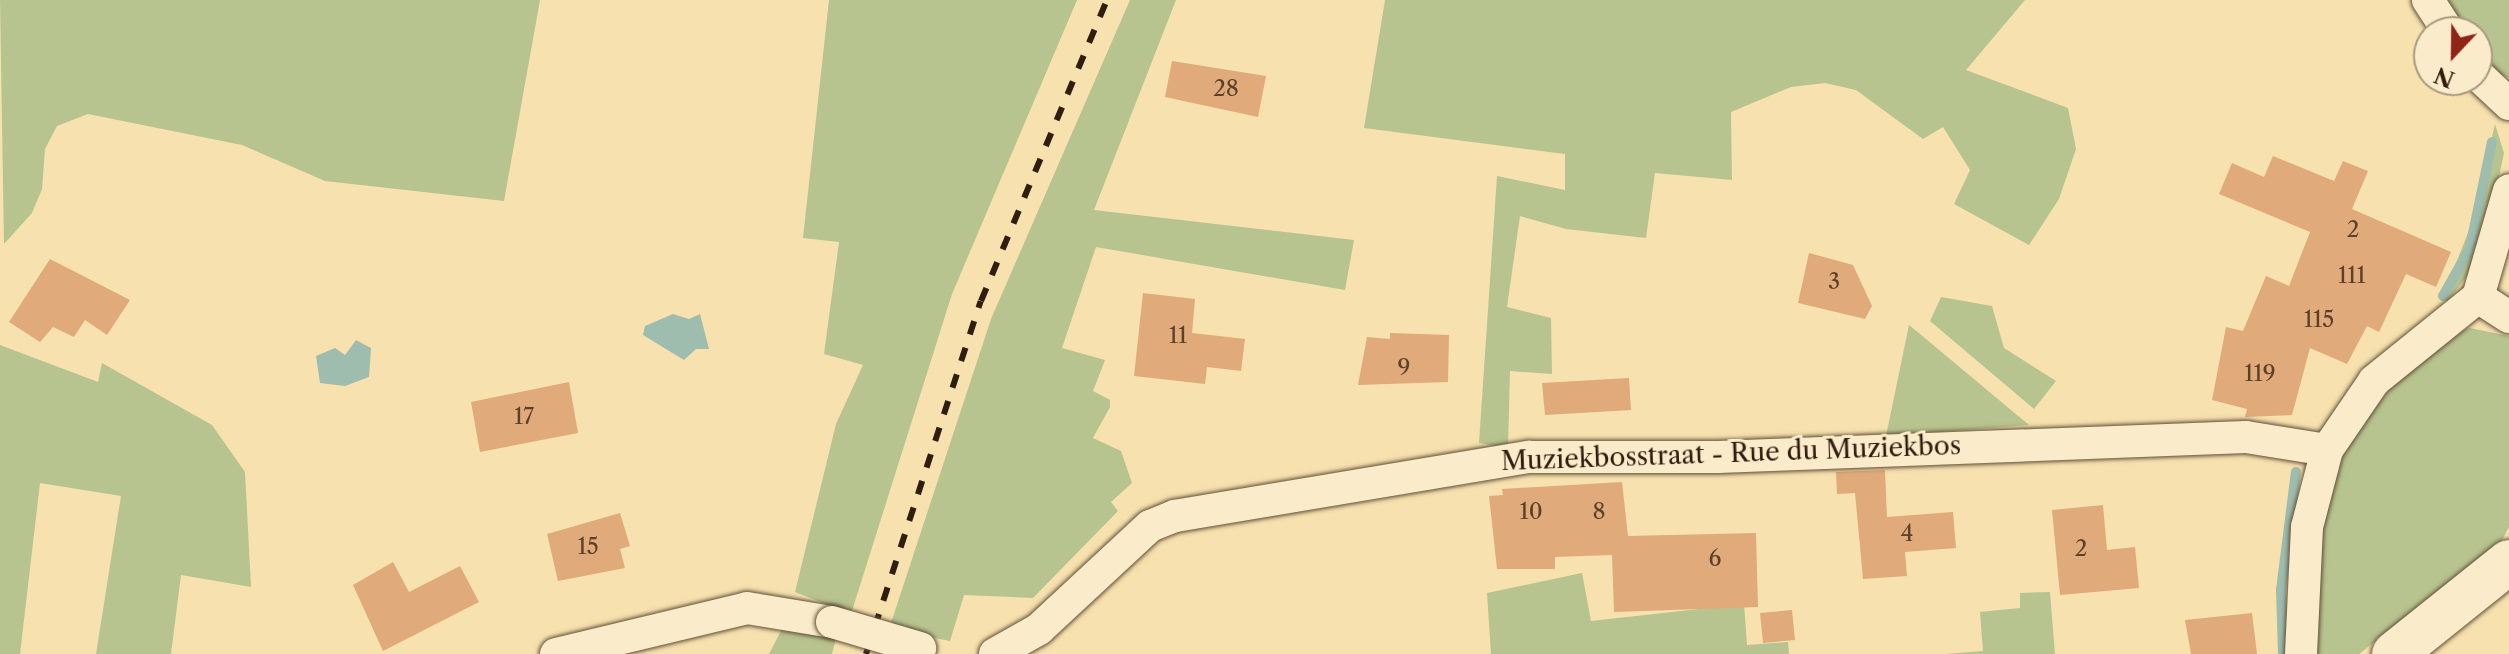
<!DOCTYPE html>
<style>
body{margin:0}
#map{position:relative;width:2509px;height:654px;overflow:hidden;background:#f7e1ae;font-family:"Libre Caslon Text",serif}
div>[style]{position:absolute}
.green>*{inset:0;background:#b7c48f}
.water>*{inset:0;background:#9ebdaf}
.stream>*{height:10px;margin:-5px;padding:0 5px;transform-origin:5px;border-radius:5px;background:#9ebdaf}
.building>*{inset:0;background:#e0aa7a}
.roads{filter:drop-shadow(0 0 2px #614f38) drop-shadow(0 0 2px #614f38)}
.minor>*{height:32px;margin:-16px;padding:0 16px;transform-origin:16px;border-radius:16px;background:#faecca}
.secondary>*{height:44px;margin:-22px;padding:0 22px;transform-origin:22px;border-radius:22px;background:#faecca}
.rail>*{height:6px;margin-top:-3px;transform-origin:0;background:repeating-linear-gradient(90deg,#2f1e10 0 14px,transparent 0 28px)}
.bridges{filter:drop-shadow(0 0 2px #614f38) drop-shadow(0 0 2px #614f38)}
.minor-bridge>*{height:32px;margin:-16px;padding:0 16px;transform-origin:16px;border-radius:16px;background:#faecca}
span{translate:-50% -50%;white-space:nowrap;text-align:center;line-height:1.15;-webkit-text-stroke:6px #faecca;paint-order:stroke}
.number-label{font-size:22px;color:#5b412a}
.number-label span{-webkit-text-stroke-width:0}
.street-label{font-size:26px;color:#2f1e10}
.north{position:absolute;left:2413px;top:16px;width:80px;height:80px;box-sizing:border-box;background:#faecca;border:2px solid #a99a80;border-radius:50%;rotate:202deg;font-size:22px;font-weight:700;line-height:32px;text-align:center;color:#2f1e10}
.north::after{content:'';display:block;margin:auto;width:28px;height:36px;background:#8f2418;clip-path:polygon(50% 0,100% 100%,50% 72%,0 100%)}
</style>
<div id="map">
<div class="green">
<div style="clip-path:polygon(0 0,540px 0,504px 201px,325px 181px,242px 145px,88px 114px,57px 126px,45px 149px,42px 189px,32px 213px,4px 244px)"></div>
<div style="clip-path:polygon(829px 0,1077px 0,952px 294px,851px 614px,795px 592px,836px 424px,863px 365px,824px 354px,839px 242px,803px 238px)"></div>
<div style="clip-path:polygon(1130px 0,1176px 0,1094px 210px,1354px 240px,1345px 290px,1096px 247px,1062px 348px,1105px 360px,1093px 391px,1110px 400px,1110px 407px,1093px 438px,1121px 451px,1132px 483px,1111px 502px,1118px 511px,1033px 598px,964px 595px,950px 641px,889px 629px,991px 319px)"></div>
<div style="clip-path:polygon(1385px 0,2025px 0,1966px 70px,2068px 108px,2076px 149px,2059px 199px,2029px 245px,1954px 204px,1970px 170px,1943px 127px,1923px 139px,1856px 90px,1825px 83px,1791px 87px,1731px 112px,1732px 180px,1655px 173px,1646px 238px,1566px 229px,1520px 216px,1507px 307px,1551px 318px,1552px 374px,1510px 371px,1508px 448px,1479px 443px,1497px 176px,1565px 190px,1565px 154px,1364px 128px)"></div>
<div style="clip-path:polygon(2440px 0,2509px 0,2509px 78px,2486px 67px,2477px 55px,2477px 32px,2461px 32px)"></div>
<div style="clip-path:polygon(2495px 124px,2504px 153px,2499px 177px,2473px 268px,2447px 302px,2443px 296px,2475px 215px)"></div>
<div style="clip-path:polygon(1941px 297px,1992px 306px,2004px 348px,2056px 381px,2034px 409px,1930px 321px)"></div>
<div style="clip-path:polygon(1909px 325px,1920px 334px,2029px 425px,1886px 436px)"></div>
<div style="clip-path:polygon(2470px 328px,2509px 336px,2509px 527px,2500px 544px,2359px 654px,2308px 654px,2317px 544px,2332px 476px,2348px 438px,2407px 369px,2445px 335px)"></div>
<div style="clip-path:polygon(0 345px,98px 382px,102px 363px,212px 425px,245px 472px,251px 587px,181px 575px,171px 654px,96px 654px,121px 496px,40px 483px,20px 654px,0 654px)"></div>
<div style="clip-path:polygon(1582px 573px,1591px 621px,1744px 604px,1747px 645px,1788px 642px,1789px 654px,1491px 654px,1487px 593px)"></div>
<div style="clip-path:polygon(2050px 592px,2055px 654px,1945px 654px,1983px 651px,1980px 612px,2020px 608px,2020px 593px)"></div>
<div style="clip-path:polygon(785px 623px,836px 638px,832px 654px,769px 654px)"></div>
</div>
<div class="water">
<div style="clip-path:polygon(673px 314px,689px 319px,700px 314px,709px 349px,696px 349px,684px 360px,643px 335px,645px 326px)"></div>
<div style="clip-path:polygon(356px 340px,371px 348px,369px 377px,345px 386px,320px 383px,316px 356px,335px 348px,345px 355px)"></div>
</div>
<div class="stream">
<div style="left:2443px;top:296px;width:55px;rotate:-60.6deg"></div>
<div style="left:2470px;top:248px;width:108px;rotate:-78.3deg"></div>
<div style="left:2283px;top:654px;width:64px;rotate:-91.8deg"></div>
<div style="left:2281px;top:590px;width:119px;rotate:-82.8deg"></div>
</div>
<div class="building">
<div style="clip-path:polygon(1172px 61px,1266px 76px,1258px 117px,1165px 97px)"></div>
<div style="clip-path:polygon(2273px 156px,2334px 181px,2343px 161px,2368px 171px,2352px 209px,2451px 252px,2436px 287px,2406px 274px,2379px 332px,2367px 326px,2347px 364px,2310px 348px,2292px 415px,2245px 417px,2247px 409px,2212px 400px,2226px 327px,2243px 331px,2266px 276px,2289px 286px,2310px 232px,2219px 194px,2232px 163px,2264px 177px)"></div>
<div style="clip-path:polygon(1809px 253px,1853px 265px,1872px 306px,1865px 319px,1798px 303px)"></div>
<div style="clip-path:polygon(50px 259px,130px 300px,107px 335px,85px 320px,74px 337px,53px 327px,40px 342px,9px 322px)"></div>
<div style="clip-path:polygon(1143px 293px,1195px 299px,1192px 333px,1245px 339px,1241px 371px,1207px 367px,1205px 384px,1134px 376px)"></div>
<div style="clip-path:polygon(1390px 333px,1449px 335px,1448px 382px,1358px 385px,1367px 337px,1390px 339px)"></div>
<div style="clip-path:polygon(1629px 378px,1631px 410px,1545px 415px,1542px 383px)"></div>
<div style="clip-path:polygon(569px 382px,578px 433px,480px 452px,471px 402px)"></div>
<div style="clip-path:polygon(1885px 470px,1887px 517px,1953px 512px,1956px 548px,1905px 552px,1907px 576px,1863px 579px,1855px 493px,1837px 494px,1836px 472px)"></div>
<div style="clip-path:polygon(1622px 482px,1628px 536px,1756px 533px,1758px 607px,1614px 612px,1612px 555px,1555px 557px,1555px 569px,1497px 569px,1489px 496px,1503px 495px,1502px 489px)"></div>
<div style="clip-path:polygon(2103px 505px,2107px 550px,2135px 547px,2139px 588px,2060px 595px,2052px 510px)"></div>
<div style="clip-path:polygon(620px 513px,630px 546px,620px 549px,625px 568px,558px 581px,547px 534px)"></div>
<div style="clip-path:polygon(393px 562px,409px 592px,460px 566px,479px 602px,383px 651px,353px 585px)"></div>
<div style="clip-path:polygon(1792px 610px,1795px 640px,1763px 643px,1760px 613px)"></div>
<div style="clip-path:polygon(2252px 613px,2257px 654px,2191px 654px,2185px 620px)"></div>
</div>
<div class="roads">
<div class="minor">
<div style="left:2428px;top:0;width:38px;rotate:57deg"></div>
<div style="left:2477px;top:74px;width:44px;rotate:43.2deg"></div>
<div style="left:2478px;top:297px;width:111px;rotate:-73.8deg"></div>
<div style="left:2478px;top:297px;width:37px;rotate:33deg"></div>
<div style="left:556px;top:654px;width:196px;rotate:-13.5deg"></div>
<div style="left:747px;top:608px;width:86px;rotate:9.4deg"></div>
<div style="left:995px;top:654px;width:51px;rotate:-29.6deg"></div>
<div style="left:1039px;top:629px;width:151px;rotate:-42.9deg"></div>
<div style="left:1150px;top:526px;width:27px;rotate:-22deg"></div>
<div style="left:1175px;top:516px;width:359px;rotate:-9.5deg"></div>
<div style="left:1529px;top:457px;width:189px"></div>
<div style="left:1718px;top:457px;width:528px;rotate:-2.17deg"></div>
<div style="left:2246px;top:437px;width:82px;rotate:9.1deg"></div>
<div style="left:2301px;top:654px;width:127px;rotate:-87.3deg"></div>
<div style="left:2307px;top:527px;width:80px;rotate:-75.4deg"></div>
<div style="left:2327px;top:450px;width:83px;rotate:-55.7deg"></div>
<div style="left:2374px;top:381px;width:134px;rotate:-38.9deg"></div>
</div>
<div class="secondary">
<div style="left:2394px;top:654px;width:147px;rotate:-38.7deg"></div>
</div>
</div>
<div class="rail">
<div style="left:866px;top:654px;width:371px;rotate:-72deg"></div>
<div style="left:981px;top:301px;width:326px;rotate:-67.3deg"></div>
</div>
<div class="bridges">
<div class="minor-bridge">
<div style="left:832px;top:622px;width:92px;rotate:16.5deg"></div>
</div>
</div>
<div class="number-label">
<span style="left:1226px;top:89px">28</span>
<span style="left:2353px;top:230px">2</span>
<span style="left:2352px;top:276px">111</span>
<span style="left:1834px;top:282px">3</span>
<span style="left:2319px;top:320px">115</span>
<span style="left:1178px;top:336px">11</span>
<span style="left:1404px;top:368px">9</span>
<span style="left:2260px;top:374px">119</span>
<span style="left:524px;top:417px">17</span>
<span style="left:1531px;top:512px">10</span>
<span style="left:1599px;top:512px">8</span>
<span style="left:1907px;top:534px">4</span>
<span style="left:588px;top:547px">15</span>
<span style="left:2081px;top:549px">2</span>
<span style="left:1715px;top:559px">6</span>
</div>
<div class="street-label">
<span style="left:1731px;top:454px;rotate:-2deg">Muziekbosstraat - Rue du Muziekbos</span>
</div>
<div class="north">N</div>
</div>
